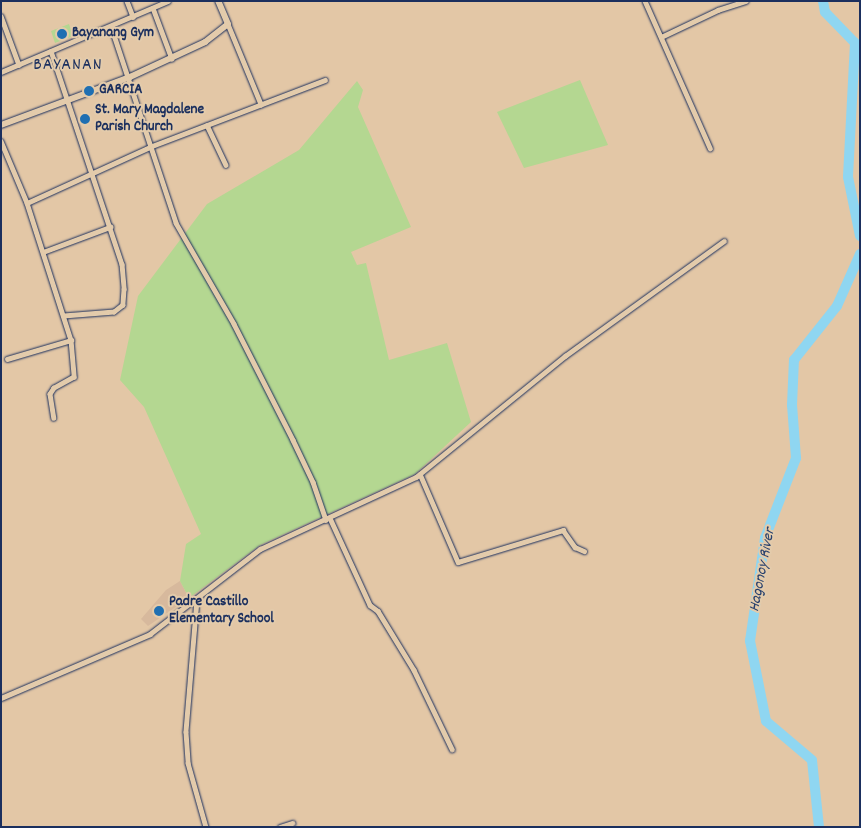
<!DOCTYPE html>
<style>
body{margin:0}
#map{position:relative;width:861px;height:828px;overflow:hidden;background:#e3c7a6;font-family:Dekko,sans-serif}
div>[style]{position:absolute}
.built>*{inset:0;background:#d7b99d}
.green>*{inset:0;background:#b4d791}
.river>*{height:10px;margin:-5px;padding:0 5px;transform-origin:5px;border-radius:5px;background:#8fd6f1}
.roads{filter:drop-shadow(0 0 1px #1b2f5e) drop-shadow(0 0 1px #1b2f5e)}
.street>*{height:4.5px;margin:-2.25px;padding:0 2.25px;transform-origin:2.25px;border-radius:2.25px;background:#e3cbab}
.secondary>*{height:6px;margin:-3px;padding:0 3px;transform-origin:3px;border-radius:3px;background:#e3cbab}
.dots>*{width:14px;height:14px;translate:-50% -50%;box-sizing:border-box;border:2px solid #e3cbab;border-radius:50%}
span{translate:-50% -50%;white-space:nowrap;text-align:center;line-height:1.15;-webkit-text-stroke:4px #e3cbab;paint-order:stroke}
.poi-label{font-size:15px;color:#1b2f5e;font-weight:700}
.left{translate:0 -50%;text-align:left}
.water-label{font-size:16px;color:#27406d;font-style:italic}
.quarter-label{font-size:18px;color:#1b2f5e;letter-spacing:1px}
.frame{position:absolute;inset:0;border:2px solid #1b2f5e;pointer-events:none}
</style>
<div id="map">
<div class="built">
<div style="clip-path:polygon(180px 581px,189px 598px,148px 626px,141px 619px,166px 590px)"></div>
</div>
<div class="green">
<div style="clip-path:polygon(69px 24px,73px 36px,55px 43px,51px 31px)"></div>
<div style="clip-path:polygon(580px 80px,608px 145px,524px 168px,497px 112px)"></div>
<div style="clip-path:polygon(357px 81px,363px 90px,358px 107px,411px 227px,351px 252px,357px 265px,366px 263px,389px 360px,447px 343px,471px 422px,415px 474px,260px 545px,189px 598px,180px 581px,186px 544px,201px 534px,144px 407px,120px 380px,138px 296px,207px 204px,299px 150px)"></div>
</div>
<div class="river">
<div style="left:823px;top:1px;width:11px;rotate:80deg"></div>
<div style="left:825px;top:12px;width:43px;rotate:45.9deg"></div>
<div style="left:855px;top:43px;width:134px;rotate:93deg"></div>
<div style="left:848px;top:177px;width:60px;rotate:78.5deg"></div>
<div style="left:819px;top:827px;width:67px;rotate:-96deg"></div>
<div style="left:812px;top:760px;width:60px;rotate:-139.7deg"></div>
<div style="left:766px;top:721px;width:82px;rotate:-101.3deg"></div>
<div style="left:750px;top:641px;width:104px;rotate:-81.7deg"></div>
<div style="left:765px;top:538px;width:86px;rotate:-68.8deg"></div>
<div style="left:796px;top:458px;width:53px;rotate:-94.3deg"></div>
<div style="left:792px;top:405px;width:45px;rotate:-87.5deg"></div>
<div style="left:794px;top:360px;width:69px;rotate:-51.5deg"></div>
<div style="left:837px;top:306px;width:57px;rotate:-66.1deg"></div>
</div>
<div class="roads">
<div class="street">
<div style="left:127px;top:1px;width:17px;rotate:69deg"></div>
<div style="left:645px;top:1px;width:161px;rotate:66.1deg"></div>
<div style="left:153px;top:8px;width:54px;rotate:69.6deg"></div>
<div style="left:1px;top:16px;width:52px;rotate:69.8deg"></div>
<div style="left:228px;top:24px;width:87px;rotate:67.6deg"></div>
<div style="left:111px;top:26px;width:207px;rotate:71.7deg"></div>
<div style="left:176px;top:223px;width:116px;rotate:60.1deg"></div>
<div style="left:234px;top:324px;width:130px;rotate:63deg"></div>
<div style="left:293px;top:440px;width:47px;rotate:64.5deg"></div>
<div style="left:313px;top:482px;width:40px;rotate:71.1deg"></div>
<div style="left:661px;top:37px;width:63px;rotate:-25.3deg"></div>
<div style="left:718px;top:10px;width:29px;rotate:-18deg"></div>
<div style="left:51px;top:51px;width:225px;rotate:71.6deg"></div>
<div style="left:122px;top:264px;width:25px;rotate:85deg"></div>
<div style="left:124px;top:289px;width:16px;rotate:94deg"></div>
<div style="left:123px;top:305px;width:11px;rotate:142deg"></div>
<div style="left:114px;top:312px;width:50px;rotate:175.4deg"></div>
<div style="left:1px;top:72px;width:181px;rotate:-23deg"></div>
<div style="left:207px;top:125px;width:44px;rotate:64.6deg"></div>
<div style="left:1px;top:141px;width:67px;rotate:67.2deg"></div>
<div style="left:27px;top:203px;width:144px;rotate:72.2deg"></div>
<div style="left:71px;top:340px;width:37px;rotate:85deg"></div>
<div style="left:74px;top:377px;width:23px;rotate:151deg"></div>
<div style="left:54px;top:388px;width:7px;rotate:124deg"></div>
<div style="left:50px;top:394px;width:24px;rotate:81deg"></div>
<div style="left:27px;top:203px;width:137px;rotate:-24.5deg"></div>
<div style="left:152px;top:146px;width:185px;rotate:-20.9deg"></div>
<div style="left:43px;top:252px;width:72px;rotate:-20.5deg"></div>
<div style="left:7px;top:359px;width:67px;rotate:-16.5deg"></div>
<div style="left:420px;top:474px;width:96px;rotate:66.6deg"></div>
<div style="left:458px;top:562px;width:110px;rotate:-16.9deg"></div>
<div style="left:563px;top:530px;width:21px;rotate:55deg"></div>
<div style="left:575px;top:547px;width:10px;rotate:24deg"></div>
<div style="left:330px;top:518px;width:96px;rotate:65.3deg"></div>
<div style="left:370px;top:605px;width:10px;rotate:37deg"></div>
<div style="left:378px;top:611px;width:69px;rotate:58.6deg"></div>
<div style="left:414px;top:670px;width:88px;rotate:64.3deg"></div>
<div style="left:197px;top:600px;width:132px;rotate:94.8deg"></div>
<div style="left:186px;top:732px;width:31px;rotate:86deg"></div>
<div style="left:188px;top:763px;width:66px;rotate:74.3deg"></div>
<div style="left:1px;top:698px;width:162px;rotate:-23.2deg"></div>
<div style="left:150px;top:634px;width:139px;rotate:-37.7deg"></div>
<div style="left:260px;top:549px;width:172px;rotate:-24.8deg"></div>
<div style="left:416px;top:477px;width:192px;rotate:-39.1deg"></div>
<div style="left:565px;top:356px;width:196px;rotate:-35.9deg"></div>
<div style="left:280px;top:827px;width:13px;rotate:-18deg"></div>
</div>
<div class="secondary">
<div style="left:1px;top:125px;width:138px;rotate:-20.4deg"></div>
<div style="left:130px;top:77px;width:83px;rotate:-25deg"></div>
<div style="left:205px;top:42px;width:29px;rotate:-38deg"></div>
<div style="left:228px;top:24px;width:25px;rotate:-113deg"></div>
</div>
</div>
<div class="dots">
<div style="left:62px;top:34px;background:#1f6fb2"></div>
<div style="left:89px;top:91px;background:#1f6fb2"></div>
<div style="left:85px;top:119px;background:#1f6fb2"></div>
<div style="left:159px;top:611px;background:#1f6fb2"></div>
</div>
<div class="poi-label">
<span class="left" style="left:72px;top:34px">Bayanang Gym</span>
<span class="left" style="left:99px;top:91px">GARCIA</span>
<span class="left" style="left:95px;top:119px">St. Mary Magdalene<br>Parish Church</span>
<span class="left" style="left:169px;top:611px">Padre Castillo<br>Elementary School</span>
</div>
<div class="water-label">
<span style="left:763px;top:570px;rotate:-79deg">Hagonoy River</span>
</div>
<div class="quarter-label">
<span style="left:68px;top:66px">BAYANAN</span>
</div>
<div class="frame"></div>
</div>
